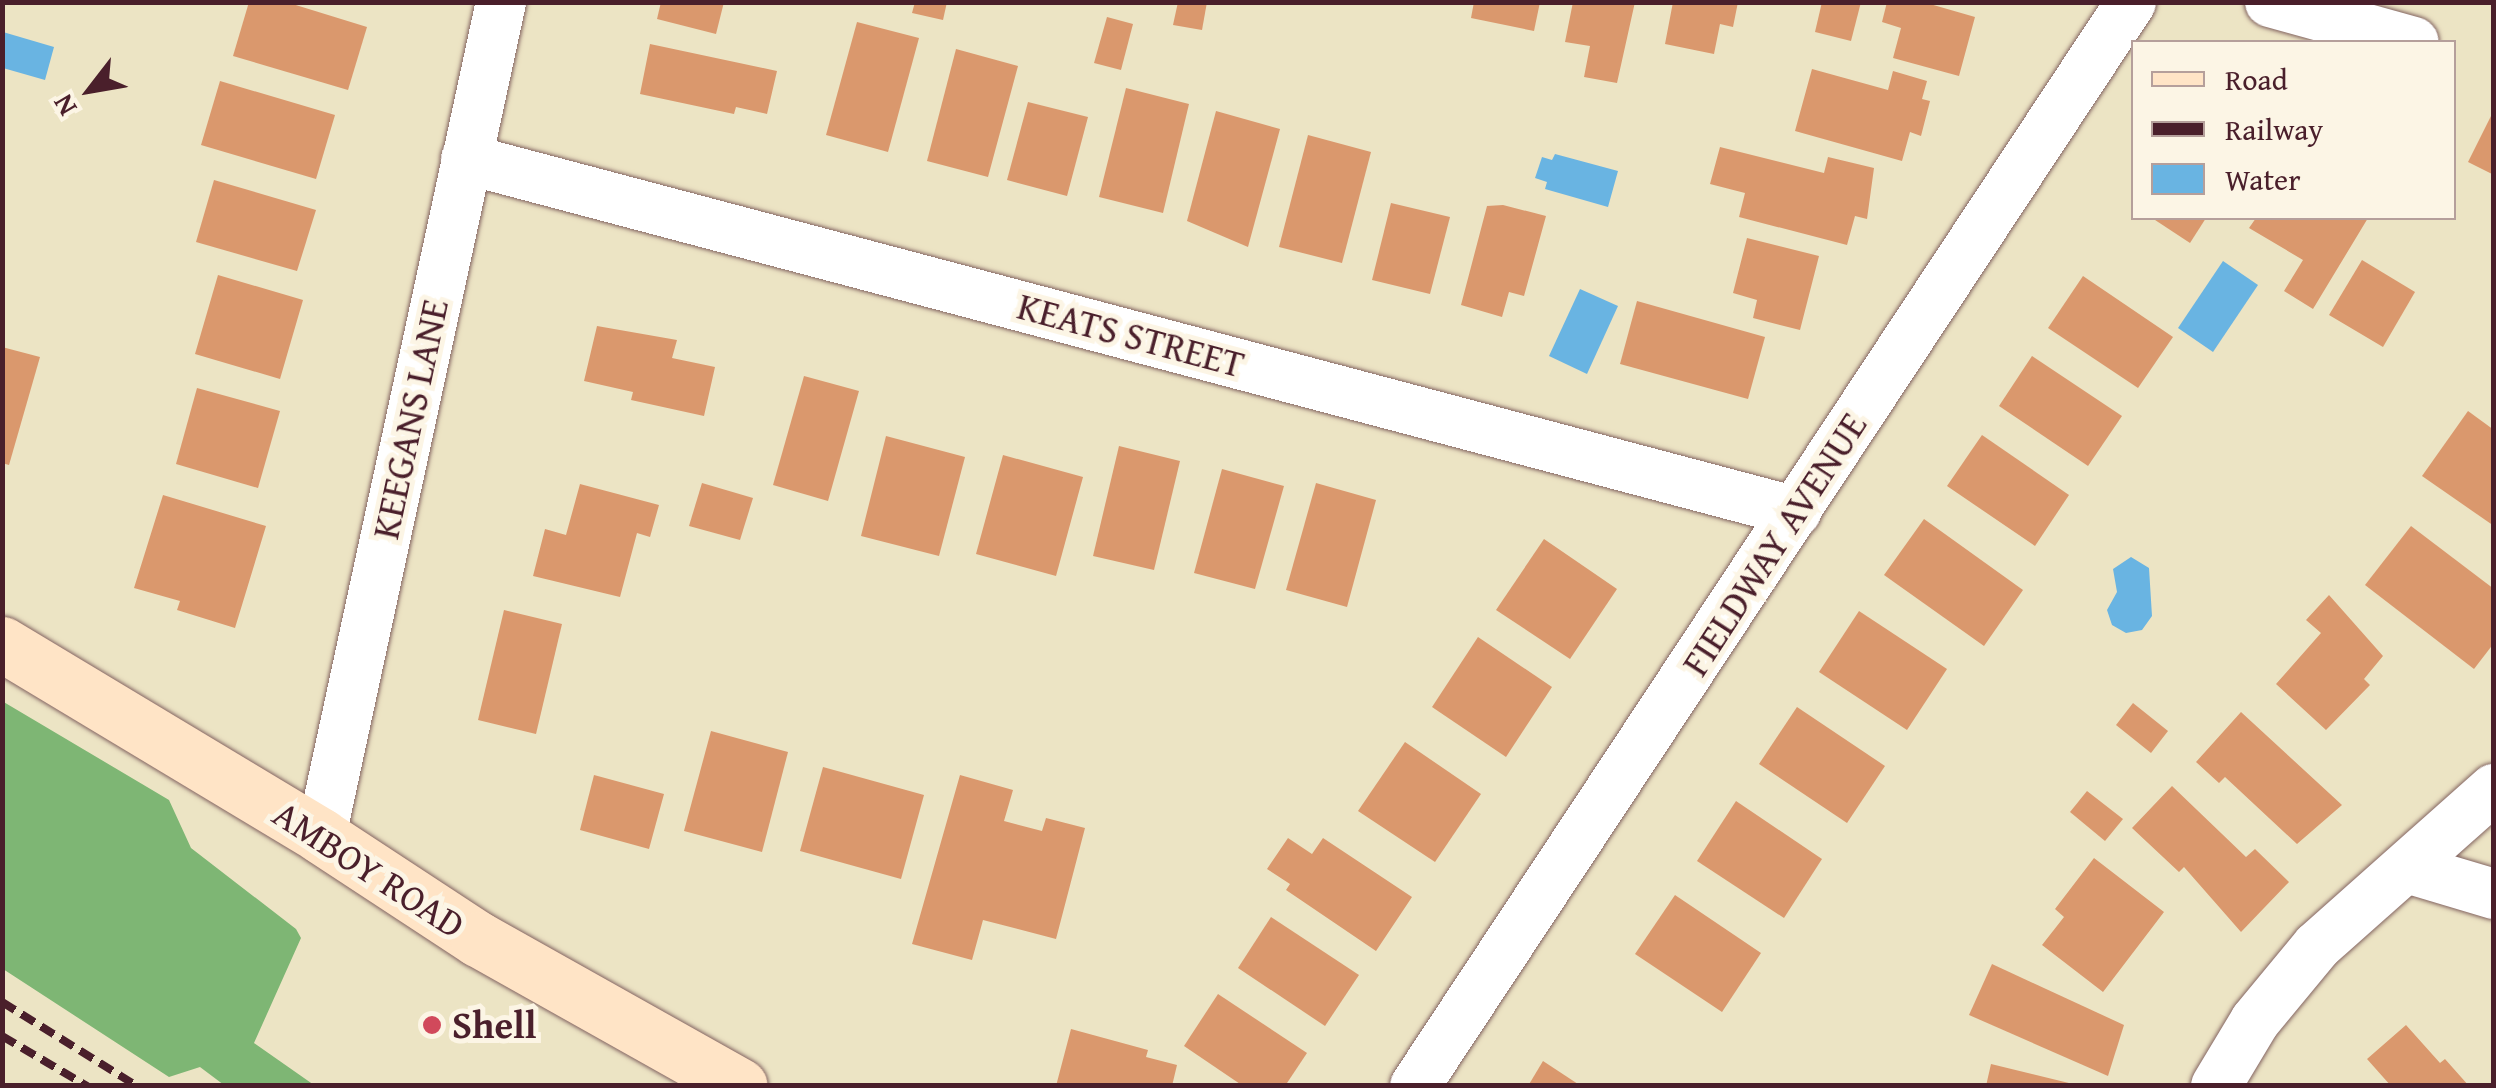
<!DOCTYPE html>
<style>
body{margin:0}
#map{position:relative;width:2496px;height:1088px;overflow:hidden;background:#ece4c4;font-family:"Gentium Book Plus",serif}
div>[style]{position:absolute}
.forest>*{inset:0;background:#7eb674}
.water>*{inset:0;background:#69b4e2}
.building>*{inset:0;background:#da986d}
.roads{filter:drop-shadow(0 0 2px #836461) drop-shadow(0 0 2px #836461)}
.minor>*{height:50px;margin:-25px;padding:0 25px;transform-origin:25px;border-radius:25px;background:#fff}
.secondary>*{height:55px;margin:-27.5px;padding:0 27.5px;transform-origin:27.5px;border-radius:27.5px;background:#ffe4c6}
.rail>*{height:8px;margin-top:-4px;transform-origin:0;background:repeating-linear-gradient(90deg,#4a1f2b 0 15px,transparent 0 23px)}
.dots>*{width:28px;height:28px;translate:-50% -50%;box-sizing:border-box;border:5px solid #fcf5e5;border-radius:50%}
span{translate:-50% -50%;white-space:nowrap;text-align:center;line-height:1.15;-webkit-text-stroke:10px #fcf5e5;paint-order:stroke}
.street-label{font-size:38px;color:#4a1f2b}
.poi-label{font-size:38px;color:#4a1f2b;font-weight:700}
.left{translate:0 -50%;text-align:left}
.frame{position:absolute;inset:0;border:5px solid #4a1f2b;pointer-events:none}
.legend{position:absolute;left:2131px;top:40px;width:325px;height:180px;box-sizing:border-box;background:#fcf5e5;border:2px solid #b59f9b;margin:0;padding:12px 18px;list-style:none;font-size:30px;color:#4a1f2b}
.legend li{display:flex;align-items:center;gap:20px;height:50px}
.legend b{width:50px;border:2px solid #b59f9b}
.north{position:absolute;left:40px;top:40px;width:100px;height:100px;-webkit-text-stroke:8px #fcf5e5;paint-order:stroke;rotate:239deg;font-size:28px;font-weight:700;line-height:40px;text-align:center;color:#4a1f2b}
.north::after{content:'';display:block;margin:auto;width:35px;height:45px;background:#4a1f2b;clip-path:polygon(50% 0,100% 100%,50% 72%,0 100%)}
</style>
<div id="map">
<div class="forest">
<div style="clip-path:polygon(2px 701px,169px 800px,191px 848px,296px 929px,301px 938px,254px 1043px,314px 1085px,224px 1085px,200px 1067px,169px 1077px,3px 969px)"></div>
</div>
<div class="water">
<div style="clip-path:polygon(3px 32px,54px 47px,45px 80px,3px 68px)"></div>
<div style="clip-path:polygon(1555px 154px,1618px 171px,1608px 207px,1545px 189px,1547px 182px,1535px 178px,1542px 157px,1552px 160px)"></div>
<div style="clip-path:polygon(2223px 261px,2258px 285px,2213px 352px,2178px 328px)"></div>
<div style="clip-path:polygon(1580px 289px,1618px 306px,1587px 374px,1549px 356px)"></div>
<div style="clip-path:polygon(2131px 557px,2149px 568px,2152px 616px,2142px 630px,2126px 633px,2112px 625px,2107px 610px,2117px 592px,2113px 569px)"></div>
</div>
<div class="building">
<div style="clip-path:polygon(249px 2px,286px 2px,367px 27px,348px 90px,233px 56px)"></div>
<div style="clip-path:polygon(661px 2px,724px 2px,716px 34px,657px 19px)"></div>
<div style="clip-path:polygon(915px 2px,947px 2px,943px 20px,912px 13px)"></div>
<div style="clip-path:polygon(1178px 2px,1207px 2px,1202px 30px,1173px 25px)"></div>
<div style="clip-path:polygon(1474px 2px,1540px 2px,1534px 31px,1471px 18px)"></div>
<div style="clip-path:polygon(1573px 2px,1635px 2px,1617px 83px,1584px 77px,1590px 46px,1565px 42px)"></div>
<div style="clip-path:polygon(1673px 2px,1738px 2px,1733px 27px,1720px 24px,1714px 54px,1665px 44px)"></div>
<div style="clip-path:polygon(1822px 2px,1861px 2px,1851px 41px,1815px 32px)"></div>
<div style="clip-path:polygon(1887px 2px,1923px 2px,1975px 17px,1959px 76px,1893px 58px,1901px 28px,1882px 22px)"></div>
<div style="clip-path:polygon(1107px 17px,1133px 24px,1121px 70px,1094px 63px)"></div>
<div style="clip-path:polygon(857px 22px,919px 38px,888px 152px,826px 135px)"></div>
<div style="clip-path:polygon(650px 44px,777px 71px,767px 114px,736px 107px,734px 114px,640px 94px)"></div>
<div style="clip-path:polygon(956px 49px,1018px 66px,988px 177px,927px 161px)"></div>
<div style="clip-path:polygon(1812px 69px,1888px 90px,1893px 71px,1927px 81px,1922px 99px,1930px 101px,1921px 136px,1910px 132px,1902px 161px,1795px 131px)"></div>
<div style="clip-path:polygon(220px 81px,335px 115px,316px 179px,201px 145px)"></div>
<div style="clip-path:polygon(1126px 88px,1189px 104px,1163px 213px,1099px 197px)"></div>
<div style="clip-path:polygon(1028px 102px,1088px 117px,1067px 196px,1007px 180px)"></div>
<div style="clip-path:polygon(2494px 110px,2494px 175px,2468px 162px)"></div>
<div style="clip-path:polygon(1216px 111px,1280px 129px,1248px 247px,1187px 221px)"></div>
<div style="clip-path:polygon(1308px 135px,1371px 152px,1342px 263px,1279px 247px)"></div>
<div style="clip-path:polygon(1720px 147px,1824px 173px,1828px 157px,1874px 168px,1867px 219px,1855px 216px,1847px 245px,1739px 217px,1745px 193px,1710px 184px)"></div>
<div style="clip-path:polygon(214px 180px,316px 210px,297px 271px,196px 242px)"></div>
<div style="clip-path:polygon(1391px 203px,1450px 217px,1430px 294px,1372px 280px)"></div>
<div style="clip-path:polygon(1503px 205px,1546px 216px,1524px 296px,1509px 292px,1502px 317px,1461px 305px,1487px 206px)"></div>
<div style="clip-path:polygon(2152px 218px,2206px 218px,2190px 243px)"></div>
<div style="clip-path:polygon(2256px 218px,2368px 218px,2313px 309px,2284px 291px,2303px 260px,2249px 228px)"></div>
<div style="clip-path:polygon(1747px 238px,1819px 256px,1800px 330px,1753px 318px,1757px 300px,1733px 293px)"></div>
<div style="clip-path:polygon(2362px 260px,2415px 292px,2383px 347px,2329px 315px)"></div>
<div style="clip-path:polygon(218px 275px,303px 300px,280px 379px,195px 354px)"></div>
<div style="clip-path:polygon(2083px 276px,2173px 337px,2138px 388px,2048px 328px)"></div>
<div style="clip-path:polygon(1637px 301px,1765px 337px,1748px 399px,1620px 364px)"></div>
<div style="clip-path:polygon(597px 326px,677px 340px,672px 358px,715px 367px,704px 416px,631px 400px,633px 392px,584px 381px)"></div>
<div style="clip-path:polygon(2px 347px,40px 357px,9px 465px,2px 463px)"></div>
<div style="clip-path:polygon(2032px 356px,2122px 416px,2088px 466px,1999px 406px)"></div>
<div style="clip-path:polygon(804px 376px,859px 391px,828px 501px,773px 485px)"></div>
<div style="clip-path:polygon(197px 388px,280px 411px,258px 488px,176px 464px)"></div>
<div style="clip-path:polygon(2468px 411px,2494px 430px,2494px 526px,2422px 476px)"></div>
<div style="clip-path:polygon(1982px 435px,2069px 495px,2035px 546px,1947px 486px)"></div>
<div style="clip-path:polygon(886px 436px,965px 457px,939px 556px,861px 536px)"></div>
<div style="clip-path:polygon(1119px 446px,1180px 461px,1154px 570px,1093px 556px)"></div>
<div style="clip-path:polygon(1003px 455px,1083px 477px,1056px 576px,976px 554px)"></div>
<div style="clip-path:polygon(1222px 469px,1284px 486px,1255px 589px,1194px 573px)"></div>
<div style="clip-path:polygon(702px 483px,753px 498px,740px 540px,689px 526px)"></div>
<div style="clip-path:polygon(1316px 483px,1376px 500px,1347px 607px,1286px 590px)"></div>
<div style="clip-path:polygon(580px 484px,659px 505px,650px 537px,637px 533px,620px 597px,533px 576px,545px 529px,566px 535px)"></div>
<div style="clip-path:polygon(163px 495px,266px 526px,235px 628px,177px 610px,180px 601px,134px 588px)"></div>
<div style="clip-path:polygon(1924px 519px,2023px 590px,1984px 646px,1884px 575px)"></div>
<div style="clip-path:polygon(2411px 526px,2494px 589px,2494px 643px,2474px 669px,2365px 585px)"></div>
<div style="clip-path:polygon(1544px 539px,1617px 589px,1570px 659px,1496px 610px)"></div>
<div style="clip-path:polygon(2329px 595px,2383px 656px,2364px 679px,2370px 685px,2326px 730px,2276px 684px,2321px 633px,2306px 620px)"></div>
<div style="clip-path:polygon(504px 610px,562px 624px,536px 734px,478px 720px)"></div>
<div style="clip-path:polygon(1859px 611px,1947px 669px,1907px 730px,1819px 672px)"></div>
<div style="clip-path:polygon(1478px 637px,1552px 687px,1506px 757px,1432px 707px)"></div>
<div style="clip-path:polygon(2133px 703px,2168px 731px,2151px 753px,2116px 725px)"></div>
<div style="clip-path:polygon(1797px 707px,1885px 766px,1847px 823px,1759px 764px)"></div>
<div style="clip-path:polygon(2241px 712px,2342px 805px,2297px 844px,2225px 777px,2219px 783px,2196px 762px)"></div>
<div style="clip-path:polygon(711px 731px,788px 752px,762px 852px,684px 831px)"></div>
<div style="clip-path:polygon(1405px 742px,1481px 794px,1435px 862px,1358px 811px)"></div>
<div style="clip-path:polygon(823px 767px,924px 795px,901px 879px,800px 851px)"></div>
<div style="clip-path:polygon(594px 775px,664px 794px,649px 849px,580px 830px)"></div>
<div style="clip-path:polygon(960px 775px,1013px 790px,1004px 821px,1042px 831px,1046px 818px,1085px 828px,1056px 939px,983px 920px,972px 960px,912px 944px)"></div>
<div style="clip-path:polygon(2172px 786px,2246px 857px,2255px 849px,2289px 882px,2241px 932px,2184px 867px,2179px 872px,2132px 828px)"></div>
<div style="clip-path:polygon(2087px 791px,2123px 819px,2105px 841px,2070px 812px)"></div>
<div style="clip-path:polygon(1736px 801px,1822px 859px,1784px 918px,1697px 861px)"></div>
<div style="clip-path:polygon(1288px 838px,1312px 854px,1323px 838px,1412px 897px,1376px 951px,1286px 890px,1290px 884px,1267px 869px)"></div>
<div style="clip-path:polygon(2094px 858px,2164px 912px,2103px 992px,2042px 945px,2064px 917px,2055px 909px)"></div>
<div style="clip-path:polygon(1675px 895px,1761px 953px,1722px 1012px,1635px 954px)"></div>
<div style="clip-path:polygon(1271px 917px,1359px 975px,1325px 1026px,1238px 968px)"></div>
<div style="clip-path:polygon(1992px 964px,2124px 1025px,2108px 1076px,1969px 1015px)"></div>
<div style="clip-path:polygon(1218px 994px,1307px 1053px,1285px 1086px,1243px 1086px,1184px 1046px)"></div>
<div style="clip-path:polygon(2406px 1025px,2440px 1063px,2445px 1059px,2469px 1086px,2391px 1086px,2367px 1059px)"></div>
<div style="clip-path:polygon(1071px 1029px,1148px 1050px,1146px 1057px,1177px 1065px,1172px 1086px,1056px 1086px)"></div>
<div style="clip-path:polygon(1543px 1061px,1581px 1086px,1528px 1086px)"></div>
<div style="clip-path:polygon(1991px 1064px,2073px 1084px,2073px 1086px,1986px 1086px)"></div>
</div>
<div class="roads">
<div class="minor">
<div style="left:2270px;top:2px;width:149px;rotate:15.5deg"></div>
<div style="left:466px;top:159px;width:1376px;rotate:14.86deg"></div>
<div style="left:321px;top:836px;width:853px;rotate:-77.82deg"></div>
<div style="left:2410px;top:869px;width:88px;rotate:16.6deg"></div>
<div style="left:1415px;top:1086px;width:1299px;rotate:-56.55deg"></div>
<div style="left:2216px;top:1086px;width:76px;rotate:-59deg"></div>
<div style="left:2255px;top:1021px;width:97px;rotate:-50.4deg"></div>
<div style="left:2317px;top:946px;width:237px;rotate:-41.6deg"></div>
</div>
<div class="secondary">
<div style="left:2px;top:644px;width:372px;rotate:31deg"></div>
<div style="left:321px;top:836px;width:188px;rotate:33.3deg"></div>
<div style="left:478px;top:939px;width:300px;rotate:29.3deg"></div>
</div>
</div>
<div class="rail">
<div style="left:2px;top:1002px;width:159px;rotate:31.9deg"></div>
<div style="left:2px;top:1036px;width:99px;rotate:30.5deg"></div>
</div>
<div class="dots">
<div style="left:432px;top:1025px;background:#d1495b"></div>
</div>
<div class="street-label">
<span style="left:1131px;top:335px;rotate:15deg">KEATS STREET</span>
<span style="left:410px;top:419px;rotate:-78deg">KEEGANS LANE</span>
<span style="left:1774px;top:544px;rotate:-57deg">FIELDWAY AVENUE</span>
<span style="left:369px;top:869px;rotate:33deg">AMBOY ROAD</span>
</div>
<div class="poi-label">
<span class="left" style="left:452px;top:1025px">Shell</span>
</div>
<div class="frame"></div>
<ul class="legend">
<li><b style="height:12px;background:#ffe4c6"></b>Road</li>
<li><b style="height:12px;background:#4a1f2b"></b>Railway</li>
<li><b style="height:28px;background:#69b4e2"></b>Water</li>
</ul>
<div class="north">N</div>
</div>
